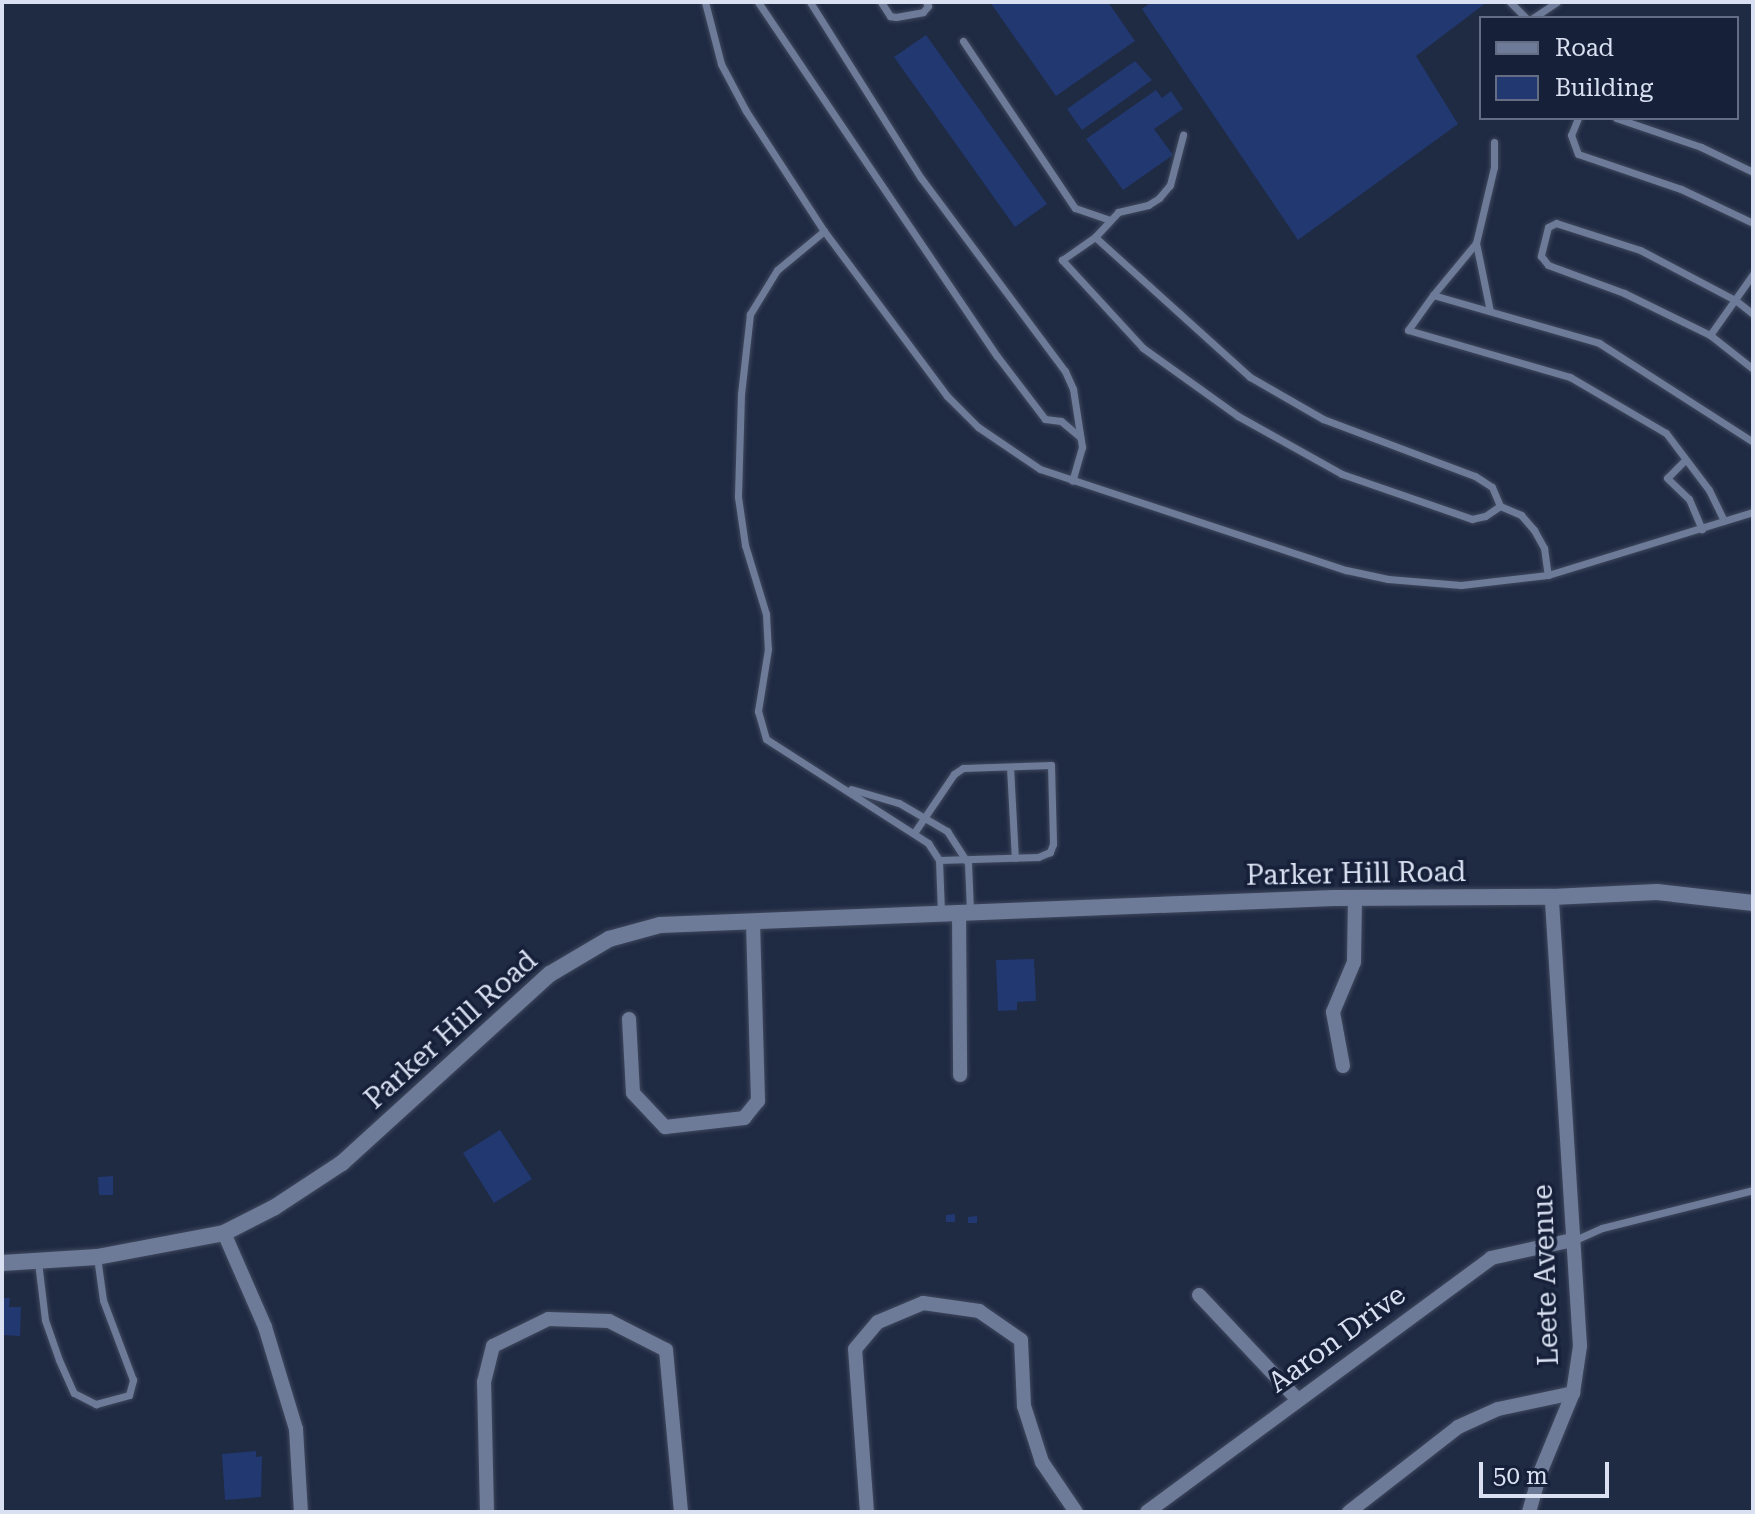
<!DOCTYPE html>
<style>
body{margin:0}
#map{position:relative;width:1755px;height:1514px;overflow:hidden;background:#1f2a43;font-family:"Roboto Serif",serif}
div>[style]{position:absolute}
.building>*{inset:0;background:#223870}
.roads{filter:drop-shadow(0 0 2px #3f485d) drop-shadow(0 0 2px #3f485d)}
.service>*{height:7px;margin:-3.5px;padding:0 3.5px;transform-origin:3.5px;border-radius:3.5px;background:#6d7b99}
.minor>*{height:14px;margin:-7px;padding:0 7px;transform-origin:7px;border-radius:7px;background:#6d7b99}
.tertiary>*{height:16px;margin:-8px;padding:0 8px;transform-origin:8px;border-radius:8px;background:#6d7b99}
span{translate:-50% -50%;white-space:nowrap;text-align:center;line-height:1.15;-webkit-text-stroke:7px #162039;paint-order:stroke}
.street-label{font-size:28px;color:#d8e0f1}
.frame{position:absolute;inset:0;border:4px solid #d8e0f1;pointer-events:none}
.legend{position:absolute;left:1479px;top:16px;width:260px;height:104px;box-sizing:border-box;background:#162039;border:2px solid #646d83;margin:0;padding:10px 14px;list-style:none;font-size:24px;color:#d8e0f1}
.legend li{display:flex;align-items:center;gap:16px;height:40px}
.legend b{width:40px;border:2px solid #646d83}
.scale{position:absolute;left:1479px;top:1462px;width:130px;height:36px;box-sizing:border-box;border:4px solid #d8e0f1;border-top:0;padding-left:10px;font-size:24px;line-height:28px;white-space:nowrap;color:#d8e0f1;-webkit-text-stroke:6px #162039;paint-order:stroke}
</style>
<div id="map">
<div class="building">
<div style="clip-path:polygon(990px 2px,1108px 2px,1135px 41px,1056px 96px)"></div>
<div style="clip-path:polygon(1151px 2px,1487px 2px,1416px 56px,1458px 124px,1298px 240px,1142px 9px)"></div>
<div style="clip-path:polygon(926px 35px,1047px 204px,1015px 227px,894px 57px)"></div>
<div style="clip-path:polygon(1135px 61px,1152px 80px,1082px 130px,1067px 109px)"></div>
<div style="clip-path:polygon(1156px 90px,1162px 98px,1171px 91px,1183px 109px,1154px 129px,1173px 155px,1123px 190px,1086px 139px)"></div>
<div style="clip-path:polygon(1034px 959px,1036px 1001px,1017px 1002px,1017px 1010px,998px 1011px,996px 960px)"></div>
<div style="clip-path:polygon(500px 1130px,532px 1179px,494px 1203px,463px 1153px)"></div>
<div style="clip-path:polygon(113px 1176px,113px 1195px,99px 1195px,98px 1177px)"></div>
<div style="clip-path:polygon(955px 1214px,955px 1222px,946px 1222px,946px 1215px)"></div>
<div style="clip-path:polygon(977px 1216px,977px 1223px,968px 1223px,968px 1217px)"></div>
<div style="clip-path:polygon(2px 1298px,10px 1298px,9px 1307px,21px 1307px,20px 1336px,2px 1335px)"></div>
<div style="clip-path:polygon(256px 1451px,256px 1457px,262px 1456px,261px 1497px,225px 1500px,222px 1454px)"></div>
</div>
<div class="roads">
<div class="service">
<div style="left:705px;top:2px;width:64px;rotate:75.5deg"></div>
<div style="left:721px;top:64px;width:53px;rotate:62deg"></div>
<div style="left:746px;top:111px;width:143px;rotate:57deg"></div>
<div style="left:824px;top:231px;width:206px;rotate:53.3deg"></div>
<div style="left:947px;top:396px;width:44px;rotate:45deg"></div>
<div style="left:978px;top:427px;width:75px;rotate:34.1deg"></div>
<div style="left:1040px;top:469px;width:322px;rotate:18.3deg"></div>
<div style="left:1346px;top:570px;width:43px;rotate:12.1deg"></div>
<div style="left:1388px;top:579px;width:73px;rotate:4.7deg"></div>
<div style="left:1461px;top:585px;width:88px;rotate:-6.6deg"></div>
<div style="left:1548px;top:575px;width:214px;rotate:-17.1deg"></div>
<div style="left:758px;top:2px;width:427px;rotate:56deg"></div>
<div style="left:997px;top:356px;width:79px;rotate:52.7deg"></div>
<div style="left:1045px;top:419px;width:16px;rotate:7deg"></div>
<div style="left:1061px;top:421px;width:25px;rotate:40deg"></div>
<div style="left:810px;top:2px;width:208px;rotate:57.8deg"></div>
<div style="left:921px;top:178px;width:241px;rotate:53.3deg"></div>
<div style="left:1065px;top:371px;width:20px;rotate:66deg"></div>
<div style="left:1073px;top:389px;width:59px;rotate:81.2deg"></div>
<div style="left:1082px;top:447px;width:35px;rotate:106deg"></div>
<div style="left:881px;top:2px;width:17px;rotate:57deg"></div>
<div style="left:890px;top:16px;width:6px;rotate:9deg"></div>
<div style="left:896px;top:17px;width:27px;rotate:-10deg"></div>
<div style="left:923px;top:12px;width:8px;rotate:-50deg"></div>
<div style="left:928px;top:6px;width:4px;rotate:-117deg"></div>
<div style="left:1510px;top:2px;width:23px;rotate:45deg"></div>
<div style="left:1533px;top:18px;width:29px;rotate:-34deg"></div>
<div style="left:963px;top:41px;width:201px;rotate:56.2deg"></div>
<div style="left:1075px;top:208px;width:37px;rotate:19deg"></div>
<div style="left:1578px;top:118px;width:18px;rotate:112deg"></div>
<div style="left:1571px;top:135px;width:20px;rotate:70deg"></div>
<div style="left:1578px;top:154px;width:109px;rotate:18.8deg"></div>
<div style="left:1681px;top:189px;width:80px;rotate:25.3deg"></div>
<div style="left:1616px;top:118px;width:90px;rotate:18.8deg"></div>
<div style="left:1701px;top:147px;width:58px;rotate:25.7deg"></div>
<div style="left:1494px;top:142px;width:25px;rotate:90deg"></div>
<div style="left:1494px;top:167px;width:78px;rotate:103.3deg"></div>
<div style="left:1476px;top:243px;width:67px;rotate:129.6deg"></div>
<div style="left:1433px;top:295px;width:173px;rotate:16.1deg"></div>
<div style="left:1599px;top:343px;width:183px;rotate:32.7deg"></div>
<div style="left:824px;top:231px;width:61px;rotate:140.3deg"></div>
<div style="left:777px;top:270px;width:52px;rotate:121.5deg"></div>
<div style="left:750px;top:314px;width:81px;rotate:96.4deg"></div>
<div style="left:741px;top:394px;width:103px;rotate:91.7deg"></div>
<div style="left:738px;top:497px;width:49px;rotate:81.7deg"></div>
<div style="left:745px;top:545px;width:72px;rotate:73.1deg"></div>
<div style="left:766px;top:614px;width:35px;rotate:87deg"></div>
<div style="left:768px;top:649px;width:63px;rotate:99.2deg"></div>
<div style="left:758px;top:711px;width:29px;rotate:74deg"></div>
<div style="left:766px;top:739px;width:193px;rotate:32.7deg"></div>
<div style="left:928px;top:843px;width:20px;rotate:57deg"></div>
<div style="left:939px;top:860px;width:52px;rotate:87.8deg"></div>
<div style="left:1095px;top:237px;width:34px;rotate:-47deg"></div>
<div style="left:1118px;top:212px;width:31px;rotate:-13deg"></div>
<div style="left:1148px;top:205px;width:13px;rotate:-32deg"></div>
<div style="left:1159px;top:198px;width:17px;rotate:-50deg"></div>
<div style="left:1170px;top:185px;width:52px;rotate:-75.4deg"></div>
<div style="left:1476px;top:243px;width:69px;rotate:78.4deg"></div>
<div style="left:1433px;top:295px;width:43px;rotate:125.5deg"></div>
<div style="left:1408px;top:330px;width:169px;rotate:16.2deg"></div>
<div style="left:1570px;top:377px;width:111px;rotate:30.3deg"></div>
<div style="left:1666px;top:433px;width:71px;rotate:53deg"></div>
<div style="left:1709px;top:490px;width:34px;rotate:64deg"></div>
<div style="left:1753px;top:314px;width:23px;rotate:-142deg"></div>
<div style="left:1735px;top:300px;width:107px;rotate:-152.2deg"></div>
<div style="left:1640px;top:250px;width:88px;rotate:-162.2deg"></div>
<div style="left:1556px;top:223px;width:9px;rotate:153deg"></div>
<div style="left:1548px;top:227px;width:30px;rotate:104deg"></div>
<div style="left:1541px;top:256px;width:11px;rotate:52deg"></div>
<div style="left:1548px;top:265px;width:81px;rotate:20.2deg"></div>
<div style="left:1624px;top:293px;width:96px;rotate:26deg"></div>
<div style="left:1710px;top:335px;width:55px;rotate:38.3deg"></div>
<div style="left:1710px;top:335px;width:75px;rotate:-54.8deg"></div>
<div style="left:1685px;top:460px;width:25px;rotate:135deg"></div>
<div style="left:1667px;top:478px;width:30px;rotate:44deg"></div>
<div style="left:1689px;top:499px;width:33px;rotate:67deg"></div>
<div style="left:1500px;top:506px;width:18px;rotate:146deg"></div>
<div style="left:1485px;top:516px;width:13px;rotate:167deg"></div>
<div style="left:1472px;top:519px;width:138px;rotate:-160.9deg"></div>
<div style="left:1342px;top:474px;width:119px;rotate:-150.9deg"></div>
<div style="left:1238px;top:416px;width:117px;rotate:-144.4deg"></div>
<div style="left:1143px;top:348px;width:120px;rotate:-132.6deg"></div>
<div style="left:1062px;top:260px;width:40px;rotate:-34.9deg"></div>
<div style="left:1095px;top:237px;width:209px;rotate:42.1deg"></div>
<div style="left:1250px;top:377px;width:84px;rotate:29.9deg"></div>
<div style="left:1323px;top:419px;width:162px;rotate:20.6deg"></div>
<div style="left:1475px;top:476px;width:20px;rotate:33deg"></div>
<div style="left:1492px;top:487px;width:21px;rotate:67deg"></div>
<div style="left:1500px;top:506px;width:23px;rotate:23deg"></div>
<div style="left:1521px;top:515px;width:20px;rotate:49deg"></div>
<div style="left:1534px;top:530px;width:21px;rotate:61deg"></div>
<div style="left:1544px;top:548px;width:27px;rotate:82deg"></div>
<div style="left:1010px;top:767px;width:91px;rotate:86.9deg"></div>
<div style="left:851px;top:789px;width:50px;rotate:16.3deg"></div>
<div style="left:899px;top:803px;width:56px;rotate:30.3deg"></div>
<div style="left:947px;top:831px;width:38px;rotate:57deg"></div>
<div style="left:968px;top:863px;width:48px;rotate:87.6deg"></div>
<div style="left:914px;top:833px;width:71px;rotate:-55.9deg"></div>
<div style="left:954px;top:774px;width:11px;rotate:-34deg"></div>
<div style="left:963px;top:768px;width:88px;rotate:-2deg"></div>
<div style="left:1051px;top:765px;width:79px;rotate:88.5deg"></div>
<div style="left:1053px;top:844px;width:9px;rotate:111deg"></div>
<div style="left:1050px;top:852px;width:13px;rotate:157deg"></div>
<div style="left:1038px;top:857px;width:99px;rotate:178.3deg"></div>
<div style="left:1575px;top:1240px;width:30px;rotate:-24deg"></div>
<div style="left:1602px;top:1228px;width:156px;rotate:-14.1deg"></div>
<div style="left:38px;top:1262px;width:58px;rotate:83.1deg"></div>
<div style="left:45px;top:1320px;width:42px;rotate:70.7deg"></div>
<div style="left:59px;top:1360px;width:36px;rotate:66deg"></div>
<div style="left:74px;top:1393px;width:25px;rotate:27deg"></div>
<div style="left:96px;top:1404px;width:34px;rotate:-15deg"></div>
<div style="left:129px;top:1395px;width:16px;rotate:-75deg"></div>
<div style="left:133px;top:1380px;width:85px;rotate:-110.6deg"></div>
<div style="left:103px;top:1300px;width:43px;rotate:-97.9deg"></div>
</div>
<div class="minor">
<div style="left:959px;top:912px;width:163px;rotate:89.6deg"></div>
<div style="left:629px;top:1019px;width:74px;rotate:86.9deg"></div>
<div style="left:633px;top:1093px;width:47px;rotate:46.7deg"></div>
<div style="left:665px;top:1127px;width:80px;rotate:-6.5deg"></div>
<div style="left:744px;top:1118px;width:22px;rotate:-51deg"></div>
<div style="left:758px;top:1101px;width:180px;rotate:-91.6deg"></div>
<div style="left:1343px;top:1066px;width:55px;rotate:-100.5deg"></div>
<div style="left:1333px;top:1012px;width:54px;rotate:-67.2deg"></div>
<div style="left:1354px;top:962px;width:63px;rotate:-89.1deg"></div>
<div style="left:224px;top:1233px;width:103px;rotate:66.4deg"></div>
<div style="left:265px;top:1327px;width:107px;rotate:73.1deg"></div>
<div style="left:296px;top:1429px;width:83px;rotate:86.6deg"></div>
<div style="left:1199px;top:1295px;width:144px;rotate:46.7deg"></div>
<div style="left:487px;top:1512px;width:130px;rotate:-91.3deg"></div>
<div style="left:484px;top:1382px;width:37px;rotate:-76deg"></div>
<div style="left:493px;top:1346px;width:61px;rotate:-26.1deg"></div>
<div style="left:548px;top:1319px;width:61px;rotate:1.9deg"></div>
<div style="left:609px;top:1321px;width:64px;rotate:27deg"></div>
<div style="left:666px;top:1350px;width:163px;rotate:84.7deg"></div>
<div style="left:867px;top:1512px;width:163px;rotate:-94.2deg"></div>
<div style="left:855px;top:1349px;width:35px;rotate:-50deg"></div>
<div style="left:878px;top:1322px;width:49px;rotate:-22.9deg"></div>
<div style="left:923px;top:1303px;width:57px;rotate:8.1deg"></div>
<div style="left:979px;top:1311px;width:51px;rotate:34.6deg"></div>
<div style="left:1021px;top:1340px;width:66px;rotate:87.4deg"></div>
<div style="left:1024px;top:1406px;width:59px;rotate:72.2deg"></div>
<div style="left:1042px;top:1462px;width:60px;rotate:55.8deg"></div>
<div style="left:1147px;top:1512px;width:428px;rotate:-36.4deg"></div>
<div style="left:1491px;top:1258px;width:84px;rotate:-12.4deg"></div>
<div style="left:1349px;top:1512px;width:138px;rotate:-37.9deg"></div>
<div style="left:1458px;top:1427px;width:44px;rotate:-24.2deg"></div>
<div style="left:1498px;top:1409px;width:77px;rotate:-12deg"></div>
<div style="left:1573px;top:1393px;width:48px;rotate:-81.5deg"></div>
<div style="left:1580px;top:1346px;width:450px;rotate:-93.6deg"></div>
<div style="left:1529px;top:1512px;width:41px;rotate:-74.2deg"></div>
<div style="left:1540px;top:1473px;width:87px;rotate:-67.6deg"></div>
</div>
<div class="tertiary">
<div style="left:2px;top:1263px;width:95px;rotate:-3.6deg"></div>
<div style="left:97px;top:1257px;width:129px;rotate:-10.7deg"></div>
<div style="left:224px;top:1233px;width:57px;rotate:-27deg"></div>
<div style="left:275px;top:1207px;width:80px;rotate:-33.3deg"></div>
<div style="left:342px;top:1163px;width:281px;rotate:-42.3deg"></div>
<div style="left:550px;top:974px;width:69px;rotate:-30.7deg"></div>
<div style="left:609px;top:939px;width:53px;rotate:-15.4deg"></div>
<div style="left:660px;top:925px;width:674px;rotate:-2.3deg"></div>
<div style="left:1333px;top:898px;width:219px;rotate:-0.3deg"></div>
<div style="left:1552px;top:897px;width:105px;rotate:-2.7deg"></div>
<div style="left:1657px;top:892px;width:97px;rotate:6.5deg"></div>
</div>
</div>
<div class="street-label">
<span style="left:1356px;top:874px;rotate:-1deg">Parker Hill Road</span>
<span style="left:451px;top:1030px;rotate:-42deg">Parker Hill Road</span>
<span style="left:1546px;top:1275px;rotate:-92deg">Leete Avenue</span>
<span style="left:1337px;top:1339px;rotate:-36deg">Aaron Drive</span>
</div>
<div class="frame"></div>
<ul class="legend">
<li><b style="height:10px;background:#6d7b99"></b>Road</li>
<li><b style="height:22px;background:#223870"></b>Building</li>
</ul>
<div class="scale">50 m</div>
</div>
